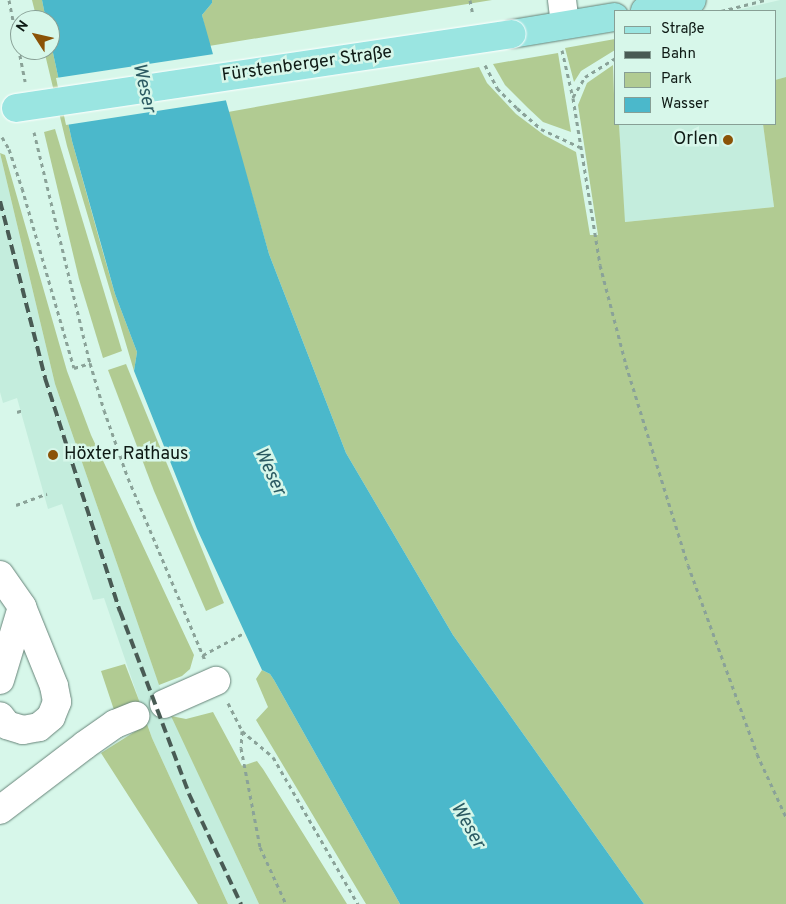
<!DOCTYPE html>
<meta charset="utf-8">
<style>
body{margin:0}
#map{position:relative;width:786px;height:904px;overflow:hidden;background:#d7f7ea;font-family:Overpass,sans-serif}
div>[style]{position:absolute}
.built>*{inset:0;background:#c4eddd}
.green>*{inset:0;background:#b1cb92}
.water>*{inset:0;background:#4bb8cb}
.pier>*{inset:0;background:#d7f7ea}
.path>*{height:3px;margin-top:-1.5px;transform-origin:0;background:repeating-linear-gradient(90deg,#8aa298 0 4px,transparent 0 8px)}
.roads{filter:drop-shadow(0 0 1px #678479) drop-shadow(0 0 1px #678479)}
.minor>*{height:28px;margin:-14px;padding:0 14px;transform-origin:14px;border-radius:14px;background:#fff}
.major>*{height:28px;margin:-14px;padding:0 14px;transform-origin:14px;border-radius:14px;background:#9ae5e1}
.rail>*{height:4px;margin-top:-2px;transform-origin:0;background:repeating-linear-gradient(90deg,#495b54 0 10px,transparent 0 15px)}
.bridges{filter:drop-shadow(0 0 1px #fff) drop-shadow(0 0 1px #fff)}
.major-bridge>*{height:28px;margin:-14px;padding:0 14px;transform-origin:14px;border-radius:14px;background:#9ae5e1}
.dots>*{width:14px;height:14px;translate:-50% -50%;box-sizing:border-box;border:2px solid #d7f7ea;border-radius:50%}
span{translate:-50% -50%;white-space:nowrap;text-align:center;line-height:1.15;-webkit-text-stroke:5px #d7f7ea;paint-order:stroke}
.street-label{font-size:18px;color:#0e1a15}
.poi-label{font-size:18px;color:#0e1a15}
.right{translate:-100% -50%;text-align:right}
.left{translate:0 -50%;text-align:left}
.water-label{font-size:19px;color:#2c5b63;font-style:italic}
.legend{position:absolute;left:614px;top:10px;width:162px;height:115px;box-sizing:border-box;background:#d7f7ea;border:1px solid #879f95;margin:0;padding:6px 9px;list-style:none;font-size:15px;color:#0e1a15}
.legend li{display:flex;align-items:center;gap:10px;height:25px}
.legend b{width:25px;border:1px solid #879f95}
.north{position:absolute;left:10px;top:10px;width:50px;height:50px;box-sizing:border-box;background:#d7f7ea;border:1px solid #879f95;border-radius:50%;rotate:305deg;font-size:14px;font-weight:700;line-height:20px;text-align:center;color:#0e1a15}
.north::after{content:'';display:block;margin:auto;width:18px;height:22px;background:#8b5307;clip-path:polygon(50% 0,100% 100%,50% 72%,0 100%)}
</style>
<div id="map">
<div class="built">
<div style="clip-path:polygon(780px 0,786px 0,786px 77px,775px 80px,775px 11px,733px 11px)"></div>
<div style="clip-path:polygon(619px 124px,763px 124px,774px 207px,624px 222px)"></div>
<div style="clip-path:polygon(0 153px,55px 384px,164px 699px,259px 904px,228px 904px,152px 738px,104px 598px,93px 600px,62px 504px,48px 509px,17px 398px,3px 403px,0 392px)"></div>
</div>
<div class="green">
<div style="clip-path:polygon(32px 0,42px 0,46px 20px,37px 20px)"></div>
<div style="clip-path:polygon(212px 0,492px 0,209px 46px,202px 15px,212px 3px)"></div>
<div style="clip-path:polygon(50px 39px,72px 141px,100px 242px,115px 294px,137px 352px,134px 371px,67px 146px,44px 50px,50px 50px)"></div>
<div style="clip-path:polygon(615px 39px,615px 50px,581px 71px,574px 82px,565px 48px)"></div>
<div style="clip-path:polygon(558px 53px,571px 132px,543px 122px,528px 108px,505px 85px,493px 64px)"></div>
<div style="clip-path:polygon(613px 65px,615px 124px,619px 124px,625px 222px,774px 207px,763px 124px,775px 124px,775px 80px,786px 77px,786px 904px,644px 904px,453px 635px,346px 453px,269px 254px,228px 112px,479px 67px,487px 83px,516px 114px,544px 135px,576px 152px,590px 235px,598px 235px,578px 105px,587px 83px)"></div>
<div style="clip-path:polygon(55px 129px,122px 351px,103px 358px,79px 279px,44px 132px)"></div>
<div style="clip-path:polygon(0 153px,5px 155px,67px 371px,91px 435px,194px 655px,190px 669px,182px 676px,159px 685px,55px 384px)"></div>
<div style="clip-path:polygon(126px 364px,224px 603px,206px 611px,154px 491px,108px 370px)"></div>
<div style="clip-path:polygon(125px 664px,140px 703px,115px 713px,101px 671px)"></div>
<div style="clip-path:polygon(262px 670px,270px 674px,274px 680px,400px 904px,366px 904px,256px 720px,268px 707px,256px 679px)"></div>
<div style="clip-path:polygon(213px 712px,242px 766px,257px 761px,263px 769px,347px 904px,259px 904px,171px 716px,186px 719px)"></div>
<div style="clip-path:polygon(147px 724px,152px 738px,228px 904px,198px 904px,101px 753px)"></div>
</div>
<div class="water">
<div style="clip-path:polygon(42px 0,212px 0,212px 3px,202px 15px,269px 254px,346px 453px,453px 635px,644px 904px,400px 904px,274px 680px,270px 674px,262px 670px,197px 529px,134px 371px,137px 352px,115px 294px,72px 141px,50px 39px,50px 20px,46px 20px)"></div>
</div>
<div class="pier">
<div style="clip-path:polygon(214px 54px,228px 100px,66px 125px,56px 78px)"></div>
</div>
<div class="path">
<div style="left:9px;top:0;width:83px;rotate:78.8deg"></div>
<div style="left:470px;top:0;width:15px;rotate:79deg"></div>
<div style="left:721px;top:11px;width:45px;rotate:-14deg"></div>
<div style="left:562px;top:50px;width:49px;rotate:77.1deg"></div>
<div style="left:573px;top:98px;width:169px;rotate:80.8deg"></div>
<div style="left:600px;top:265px;width:103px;rotate:75.4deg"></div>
<div style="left:626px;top:365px;width:209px;rotate:72.8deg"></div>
<div style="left:688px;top:565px;width:201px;rotate:69.9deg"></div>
<div style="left:757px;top:754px;width:69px;rotate:65.3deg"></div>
<div style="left:485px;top:65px;width:26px;rotate:62deg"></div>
<div style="left:497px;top:88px;width:28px;rotate:45deg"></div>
<div style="left:517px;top:108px;width:32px;rotate:41deg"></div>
<div style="left:541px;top:129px;width:43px;rotate:24.8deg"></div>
<div style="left:573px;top:97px;width:23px;rotate:-59deg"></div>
<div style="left:585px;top:77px;width:36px;rotate:-32deg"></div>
<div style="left:34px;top:132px;width:238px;rotate:76.4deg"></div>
<div style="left:90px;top:363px;width:49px;rotate:73.4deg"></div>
<div style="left:104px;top:410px;width:72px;rotate:70.6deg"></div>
<div style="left:128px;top:478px;width:198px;rotate:67.1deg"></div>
<div style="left:2px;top:137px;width:14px;rotate:60deg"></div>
<div style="left:9px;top:149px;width:41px;rotate:71.6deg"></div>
<div style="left:22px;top:188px;width:187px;rotate:73.9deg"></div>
<div style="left:74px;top:368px;width:17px;rotate:-17deg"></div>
<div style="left:17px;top:412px;width:6px;rotate:-18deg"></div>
<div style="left:16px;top:505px;width:33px;rotate:-20deg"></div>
<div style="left:203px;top:655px;width:47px;rotate:-28.2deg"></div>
<div style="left:228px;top:703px;width:31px;rotate:63deg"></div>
<div style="left:242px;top:731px;width:40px;rotate:40deg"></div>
<div style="left:273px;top:757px;width:170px;rotate:60deg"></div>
<div style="left:242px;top:731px;width:17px;rotate:93deg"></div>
<div style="left:241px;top:748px;width:101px;rotate:79.1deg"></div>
<div style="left:260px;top:847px;width:63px;rotate:65.5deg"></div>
</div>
<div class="roads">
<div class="minor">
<div style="left:562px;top:0;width:24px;rotate:83deg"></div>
<div style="left:0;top:575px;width:39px;rotate:55deg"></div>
<div style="left:22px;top:607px;width:85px;rotate:67.9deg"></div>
<div style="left:54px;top:686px;width:16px;rotate:79deg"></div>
<div style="left:57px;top:702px;width:16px;rotate:112deg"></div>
<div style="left:51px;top:717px;width:16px;rotate:140deg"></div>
<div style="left:39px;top:727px;width:16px;rotate:169deg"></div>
<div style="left:23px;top:730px;width:17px;rotate:-163deg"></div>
<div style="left:7px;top:725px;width:11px;rotate:-128deg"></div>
<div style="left:0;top:680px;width:76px;rotate:-73.2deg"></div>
<div style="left:164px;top:704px;width:57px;rotate:-23.9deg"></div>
<div style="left:0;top:810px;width:107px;rotate:-37.4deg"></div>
<div style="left:85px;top:745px;width:37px;rotate:-35deg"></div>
<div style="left:115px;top:724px;width:22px;rotate:-22deg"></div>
</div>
<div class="major">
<div style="left:645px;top:11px;width:48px;rotate:-13.2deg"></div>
<div style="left:512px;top:34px;width:104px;rotate:-9.4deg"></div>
</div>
</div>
<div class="rail">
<div style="left:0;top:201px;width:183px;rotate:75.7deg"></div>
<div style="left:45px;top:378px;width:245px;rotate:72.2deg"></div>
<div style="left:120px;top:611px;width:196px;rotate:69.3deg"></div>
<div style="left:189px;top:794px;width:122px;rotate:64.7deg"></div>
</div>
<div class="bridges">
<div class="major-bridge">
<div style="left:16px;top:108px;width:501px;rotate:-8.49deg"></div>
</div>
</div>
<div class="dots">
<div style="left:728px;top:140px;background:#8b5307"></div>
<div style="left:53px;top:455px;background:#8b5307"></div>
</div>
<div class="street-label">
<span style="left:307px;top:65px;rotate:-8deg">Fürstenberger Straße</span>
</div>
<div class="poi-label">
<span class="right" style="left:718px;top:140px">Orlen</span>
<span class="left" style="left:64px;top:455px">Höxter Rathaus</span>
</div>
<div class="water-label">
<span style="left:143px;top:88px;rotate:77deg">Weser</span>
<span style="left:269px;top:472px;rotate:65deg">Weser</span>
<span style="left:467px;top:826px;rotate:60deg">Weser</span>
</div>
<ul class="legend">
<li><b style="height:6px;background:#9ae5e1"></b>Straße</li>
<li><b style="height:6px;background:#495b54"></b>Bahn</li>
<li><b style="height:14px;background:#b1cb92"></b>Park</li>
<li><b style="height:14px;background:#4bb8cb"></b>Wasser</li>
</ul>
<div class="north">N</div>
</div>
